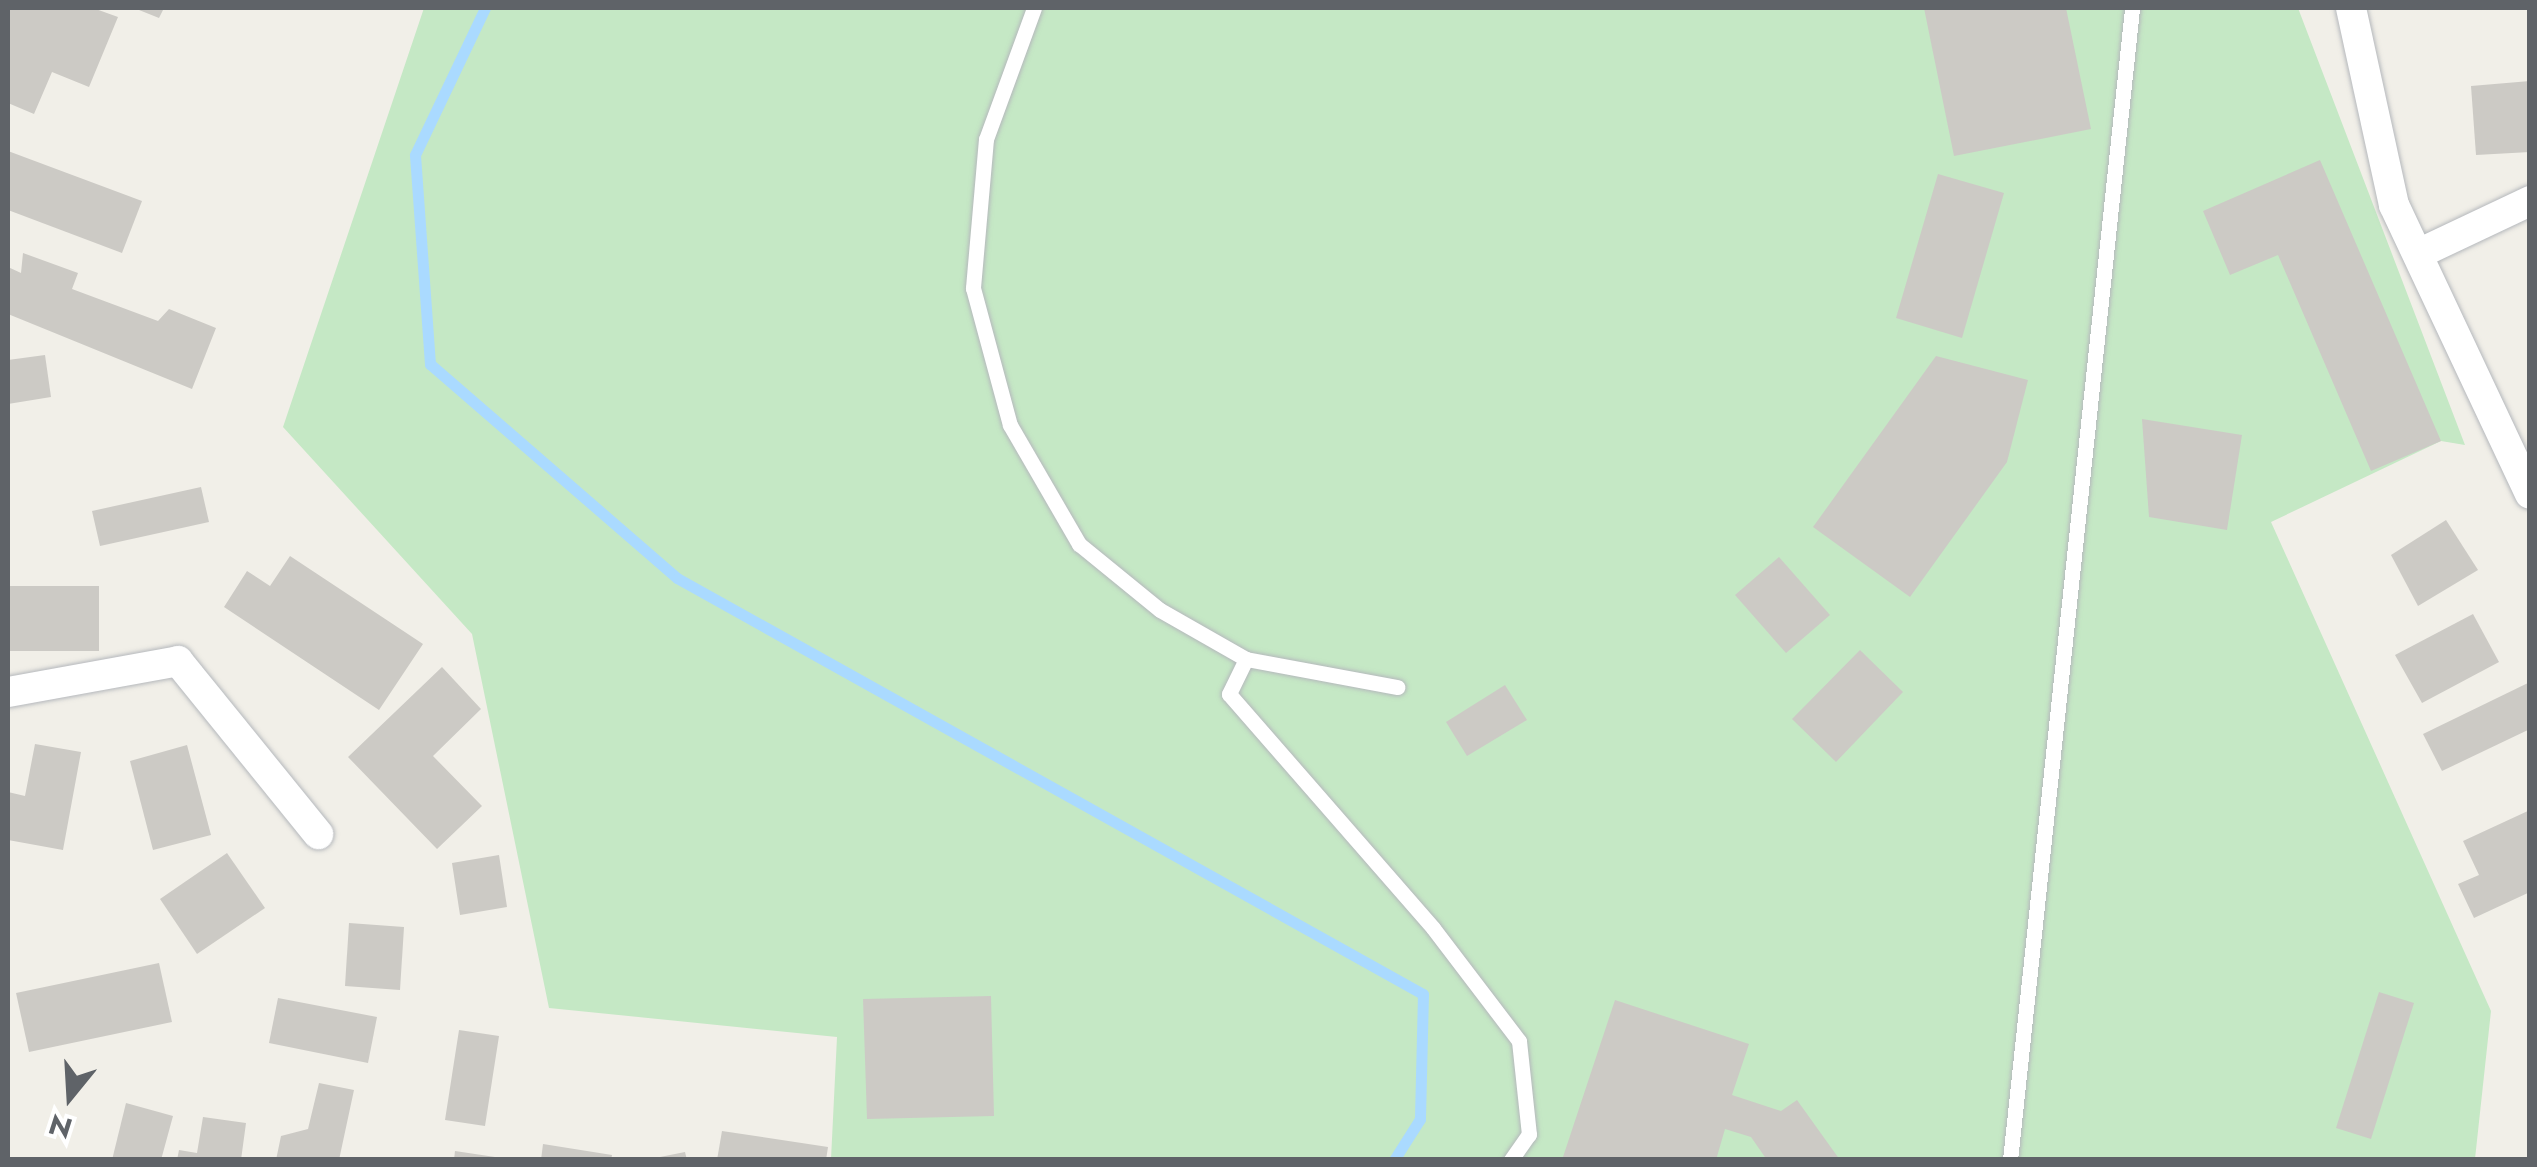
<!DOCTYPE html>
<style>
body{margin:0}
#map{position:relative;width:2537px;height:1167px;overflow:hidden;background:#f1efe8;font-family:Jost,sans-serif}
div>[style]{position:absolute}
.green>*{inset:0;background:#c5e8c5}
.stream>*{height:11px;margin:-5.5px;padding:0 5.5px;transform-origin:5.5px;border-radius:5.5px;background:#aadaff}
.building>*{inset:0;background:#cccac5}
.roads{filter:drop-shadow(0 0 2px #b5b8bc) drop-shadow(0 0 2px #b5b8bc)}
.service>*{height:15px;margin:-7.5px;padding:0 7.5px;transform-origin:7.5px;border-radius:7.5px;background:#fff}
.minor>*{height:30px;margin:-15px;padding:0 15px;transform-origin:15px;border-radius:15px;background:#fff}
span{translate:-50% -50%;white-space:nowrap;text-align:center;line-height:1.15;-webkit-text-stroke:8px #fff;paint-order:stroke}
.frame{position:absolute;inset:0;border:10px solid #5f6368;pointer-events:none}
.north{position:absolute;left:20px;top:1047px;width:100px;height:100px;-webkit-text-stroke:8px #fff;paint-order:stroke;rotate:198deg;font-size:28px;font-weight:700;line-height:40px;text-align:center;color:#5f6368}
.north::after{content:'';display:block;margin:auto;width:35px;height:45px;background:#5f6368;clip-path:polygon(50% 0,100% 100%,50% 72%,0 100%)}
</style>
<div id="map">
<div class="green">
<div style="clip-path:polygon(424px 8px,2298px 8px,2465px 445px,2441px 441px,2271px 522px,2491px 1011px,2475px 1159px,831px 1159px,837px 1037px,549px 1008px,472px 634px,283px 427px)"></div>
</div>
<div class="stream">
<div style="left:485px;top:8px;width:163px;rotate:115.5deg"></div>
<div style="left:415px;top:155px;width:210px;rotate:85.9deg"></div>
<div style="left:430px;top:364px;width:327px;rotate:40.9deg"></div>
<div style="left:677px;top:578px;width:854px;rotate:29.15deg"></div>
<div style="left:1423px;top:994px;width:125px;rotate:91.4deg"></div>
<div style="left:1420px;top:1119px;width:49px;rotate:122.4deg"></div>
</div>
<div class="building">
<div style="clip-path:polygon(8px 8px,93px 8px,118px 17px,89px 87px,52px 72px,34px 114px,8px 103px)"></div>
<div style="clip-path:polygon(134px 8px,164px 8px,159px 18px)"></div>
<div style="clip-path:polygon(1924px 8px,2066px 8px,2091px 129px,1954px 156px)"></div>
<div style="clip-path:polygon(2530px 81px,2530px 152px,2476px 155px,2471px 86px)"></div>
<div style="clip-path:polygon(8px 151px,142px 201px,122px 253px,8px 210px)"></div>
<div style="clip-path:polygon(2320px 160px,2441px 441px,2371px 471px,2278px 255px,2230px 275px,2203px 211px)"></div>
<div style="clip-path:polygon(1938px 174px,2004px 193px,1962px 338px,1896px 318px)"></div>
<div style="clip-path:polygon(23px 253px,78px 273px,72px 289px,158px 321px,169px 309px,216px 328px,192px 389px,8px 314px,8px 267px,21px 273px)"></div>
<div style="clip-path:polygon(45px 355px,51px 397px,8px 404px,8px 360px)"></div>
<div style="clip-path:polygon(1936px 356px,2028px 380px,2007px 462px,1910px 597px,1813px 527px)"></div>
<div style="clip-path:polygon(2142px 419px,2242px 435px,2227px 530px,2149px 517px)"></div>
<div style="clip-path:polygon(201px 487px,209px 522px,100px 546px,92px 511px)"></div>
<div style="clip-path:polygon(2446px 520px,2478px 570px,2418px 606px,2391px 555px)"></div>
<div style="clip-path:polygon(290px 556px,423px 644px,379px 710px,224px 607px,247px 571px,270px 586px)"></div>
<div style="clip-path:polygon(1779px 557px,1830px 615px,1786px 653px,1735px 595px)"></div>
<div style="clip-path:polygon(8px 586px,99px 586px,99px 651px,8px 651px)"></div>
<div style="clip-path:polygon(2473px 614px,2499px 662px,2422px 703px,2395px 655px)"></div>
<div style="clip-path:polygon(1860px 650px,1903px 692px,1836px 762px,1792px 719px)"></div>
<div style="clip-path:polygon(442px 667px,481px 709px,433px 756px,482px 806px,437px 849px,348px 757px)"></div>
<div style="clip-path:polygon(2530px 682px,2530px 729px,2442px 771px,2423px 734px)"></div>
<div style="clip-path:polygon(1505px 685px,1527px 720px,1467px 756px,1446px 722px)"></div>
<div style="clip-path:polygon(35px 744px,81px 752px,63px 850px,8px 840px,8px 792px,25px 796px)"></div>
<div style="clip-path:polygon(187px 745px,211px 835px,153px 850px,130px 761px)"></div>
<div style="clip-path:polygon(2530px 810px,2530px 892px,2474px 918px,2458px 884px,2479px 875px,2463px 841px)"></div>
<div style="clip-path:polygon(227px 853px,265px 908px,197px 954px,160px 899px)"></div>
<div style="clip-path:polygon(499px 855px,507px 907px,460px 915px,452px 863px)"></div>
<div style="clip-path:polygon(349px 923px,404px 927px,400px 990px,345px 986px)"></div>
<div style="clip-path:polygon(159px 963px,172px 1022px,29px 1052px,16px 993px)"></div>
<div style="clip-path:polygon(2379px 992px,2414px 1003px,2371px 1139px,2336px 1128px)"></div>
<div style="clip-path:polygon(991px 996px,994px 1116px,867px 1119px,863px 999px)"></div>
<div style="clip-path:polygon(278px 998px,377px 1017px,368px 1063px,269px 1043px)"></div>
<div style="clip-path:polygon(1615px 1000px,1749px 1044px,1732px 1095px,1781px 1111px,1797px 1100px,1840px 1160px,1767px 1160px,1751px 1137px,1725px 1129px,1716px 1160px,1562px 1160px)"></div>
<div style="clip-path:polygon(459px 1030px,499px 1036px,485px 1126px,445px 1120px)"></div>
<div style="clip-path:polygon(319px 1083px,354px 1090px,339px 1160px,276px 1160px,281px 1136px,308px 1129px)"></div>
<div style="clip-path:polygon(126px 1103px,173px 1116px,161px 1160px,112px 1160px)"></div>
<div style="clip-path:polygon(203px 1117px,246px 1123px,241px 1160px,177px 1160px,179px 1150px,197px 1153px)"></div>
<div style="clip-path:polygon(722px 1131px,828px 1147px,826px 1160px,717px 1160px)"></div>
<div style="clip-path:polygon(543px 1144px,612px 1155px,611px 1160px,541px 1160px)"></div>
<div style="clip-path:polygon(455px 1151px,495px 1157px,495px 1160px,454px 1160px)"></div>
<div style="clip-path:polygon(685px 1152px,687px 1160px,656px 1160px,655px 1158px)"></div>
</div>
<div class="roads">
<div class="service">
<div style="left:1034px;top:8px;width:140px;rotate:110.1deg"></div>
<div style="left:986px;top:139px;width:150px;rotate:95deg"></div>
<div style="left:973px;top:288px;width:142px;rotate:74.9deg"></div>
<div style="left:1010px;top:425px;width:138px;rotate:59.9deg"></div>
<div style="left:1079px;top:544px;width:104px;rotate:39.2deg"></div>
<div style="left:1160px;top:610px;width:99px;rotate:29.7deg"></div>
<div style="left:1246px;top:659px;width:154px;rotate:10.5deg"></div>
<div style="left:1246px;top:659px;width:39px;rotate:116deg"></div>
<div style="left:1229px;top:694px;width:310px;rotate:48.9deg"></div>
<div style="left:1433px;top:928px;width:142px;rotate:52.7deg"></div>
<div style="left:1519px;top:1041px;width:94px;rotate:83.9deg"></div>
<div style="left:1529px;top:1134px;width:32px;rotate:125deg"></div>
<div style="left:2010px;top:1160px;width:1158px;rotate:-83.95deg"></div>
</div>
<div class="minor">
<div style="left:2351px;top:8px;width:202px;rotate:77.7deg"></div>
<div style="left:2394px;top:205px;width:319px;rotate:64.8deg"></div>
<div style="left:2418px;top:254px;width:124px;rotate:-25.3deg"></div>
<div style="left:8px;top:692px;width:173px;rotate:-10.3deg"></div>
<div style="left:178px;top:661px;width:223px;rotate:51deg"></div>
</div>
</div>
<div class="frame"></div>
<div class="north">N</div>
</div>
